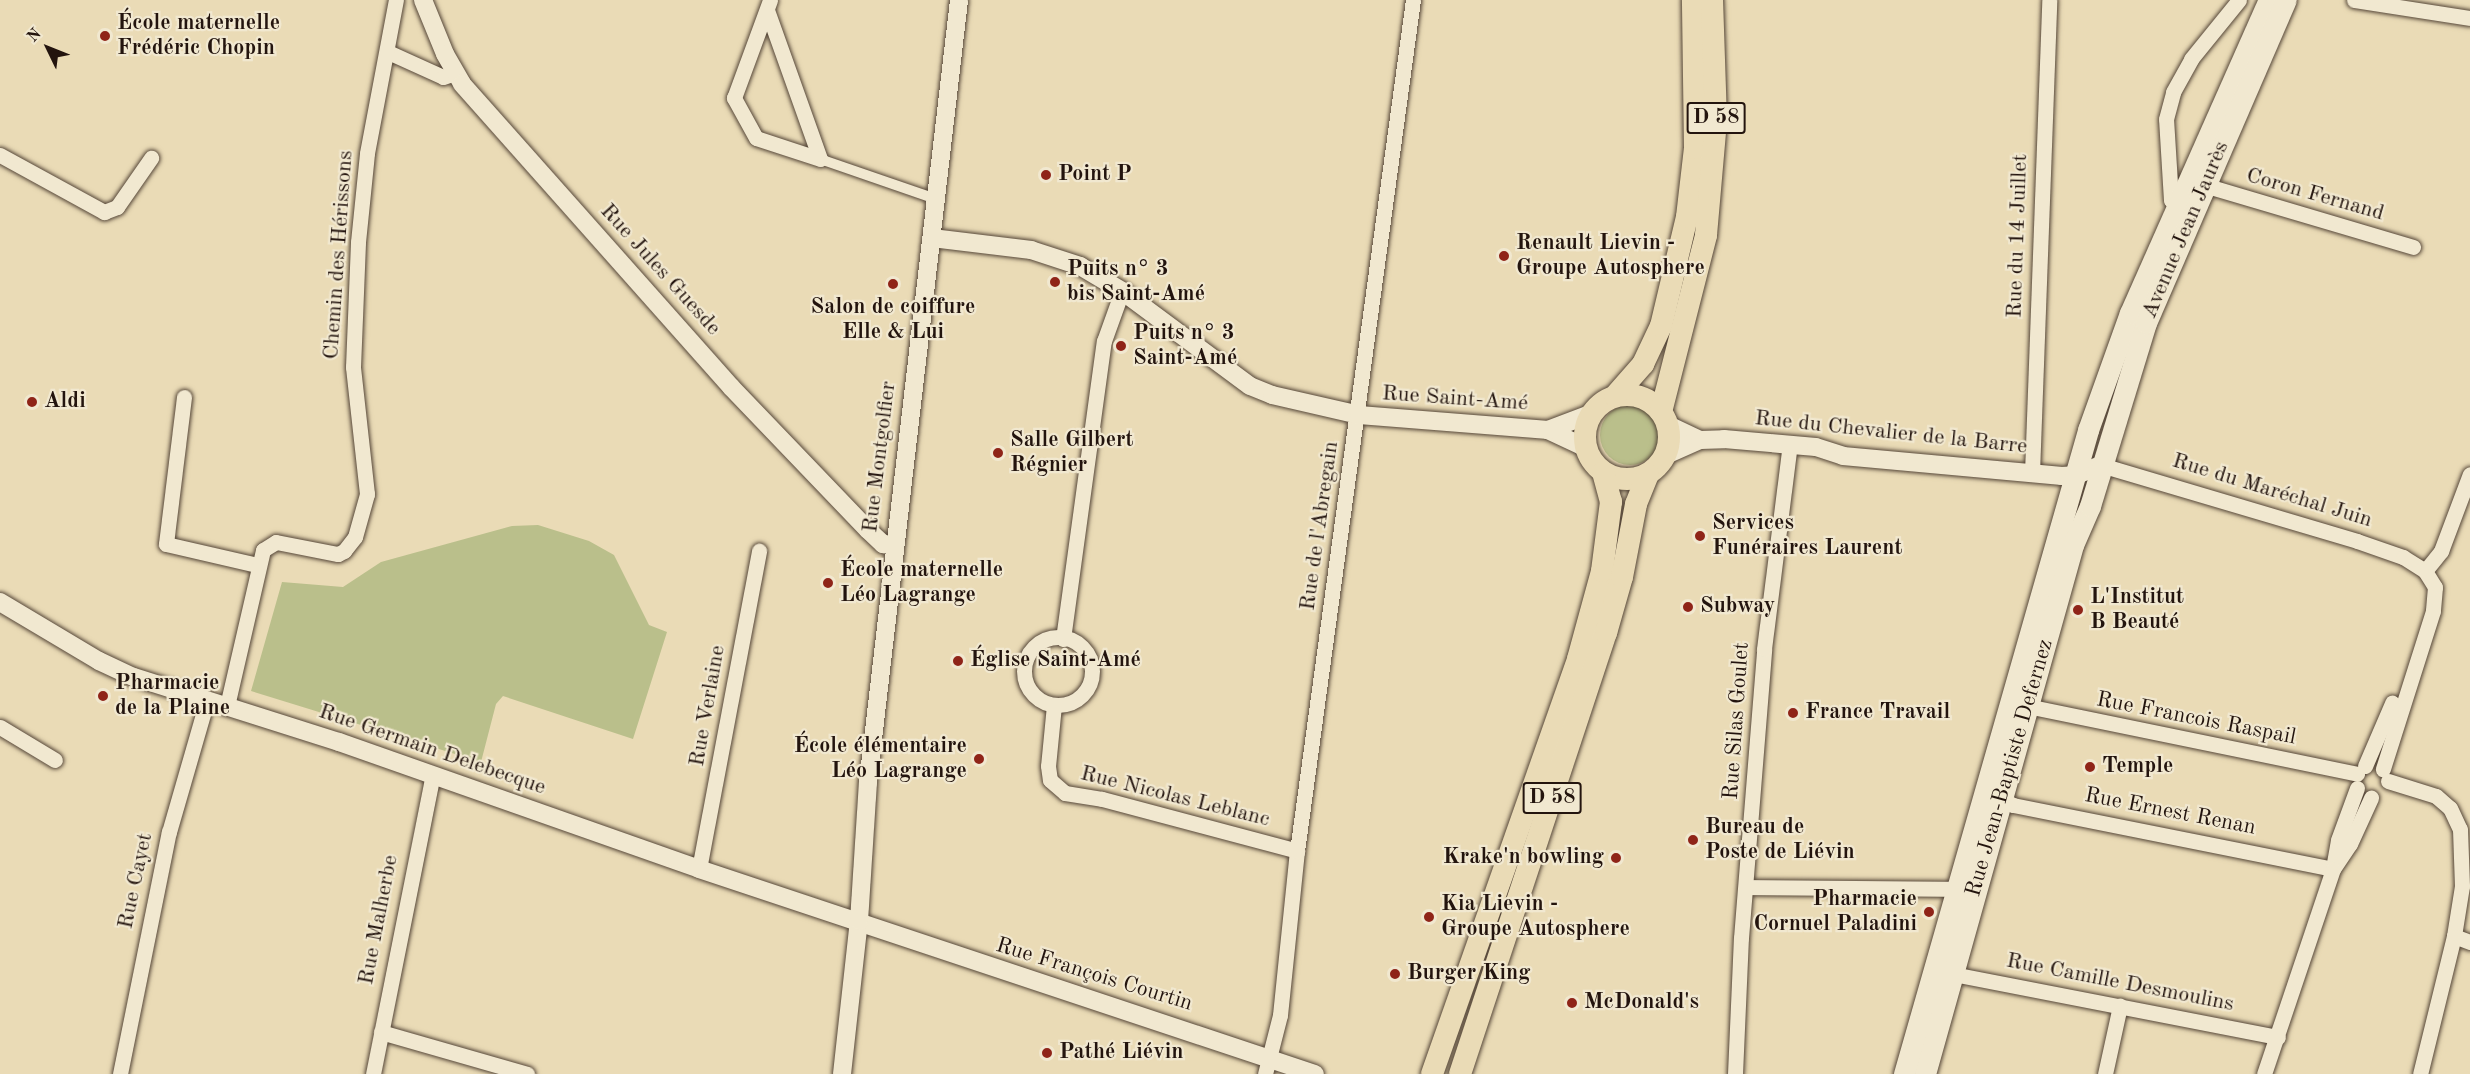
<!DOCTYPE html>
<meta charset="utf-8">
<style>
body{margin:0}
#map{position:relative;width:2470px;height:1074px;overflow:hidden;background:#eadbb6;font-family:"Old Standard TT",serif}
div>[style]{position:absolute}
.green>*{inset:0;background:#babf8b}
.round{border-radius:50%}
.roads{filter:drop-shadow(0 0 2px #554638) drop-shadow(0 0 2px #554638)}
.pedestrian>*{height:10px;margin:-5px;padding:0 5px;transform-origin:5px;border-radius:5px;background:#f1e8d0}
.minor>*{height:15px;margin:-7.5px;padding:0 7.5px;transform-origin:7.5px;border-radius:7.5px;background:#f1e8d0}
.minor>.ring{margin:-7.5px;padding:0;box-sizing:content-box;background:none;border:15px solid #f1e8d0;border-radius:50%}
.tertiary>*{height:18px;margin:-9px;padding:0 9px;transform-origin:9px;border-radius:9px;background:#f1e8d0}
.secondary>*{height:21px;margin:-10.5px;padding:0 10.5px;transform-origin:10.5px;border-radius:10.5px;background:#f1e8d0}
.primary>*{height:22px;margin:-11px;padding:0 11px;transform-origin:11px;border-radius:11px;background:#eadbb6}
.primary>.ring{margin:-11px;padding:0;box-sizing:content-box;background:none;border:22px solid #eadbb6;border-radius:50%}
.dots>*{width:16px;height:16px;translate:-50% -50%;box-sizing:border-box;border:3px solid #f1e8d0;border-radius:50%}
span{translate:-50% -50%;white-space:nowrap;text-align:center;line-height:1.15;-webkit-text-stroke:4.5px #f1e8d0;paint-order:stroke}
.shield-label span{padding:2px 4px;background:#f1e8d0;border:2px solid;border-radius:4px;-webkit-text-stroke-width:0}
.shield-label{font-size:21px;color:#23140e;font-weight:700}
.poi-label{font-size:22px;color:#23140e;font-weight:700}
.left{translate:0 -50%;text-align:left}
.right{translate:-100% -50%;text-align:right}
.street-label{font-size:22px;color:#23140e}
.north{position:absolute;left:18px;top:18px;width:60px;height:60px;-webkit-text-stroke:4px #f1e8d0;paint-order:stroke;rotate:313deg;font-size:16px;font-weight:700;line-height:24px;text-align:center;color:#23140e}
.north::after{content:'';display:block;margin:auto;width:21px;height:27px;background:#23140e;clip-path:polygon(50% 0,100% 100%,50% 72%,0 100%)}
</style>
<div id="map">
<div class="green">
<div class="round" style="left:1600px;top:405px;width:60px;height:60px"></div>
<div style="clip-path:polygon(538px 525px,589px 541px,614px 555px,649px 625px,667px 632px,633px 739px,503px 696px,496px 704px,481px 762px,251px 691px,282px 582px,343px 587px,381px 562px,512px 526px)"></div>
</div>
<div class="roads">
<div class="pedestrian">
<div style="left:820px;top:159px;width:123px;rotate:19deg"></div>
</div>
<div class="minor">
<div style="left:2354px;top:0;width:117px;rotate:8.8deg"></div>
<div style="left:767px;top:10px;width:158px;rotate:70.4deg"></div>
<div style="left:820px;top:159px;width:67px;rotate:-161.8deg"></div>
<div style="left:756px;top:138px;width:46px;rotate:-118.8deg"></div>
<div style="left:734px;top:98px;width:104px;rotate:-69.8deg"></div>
<div style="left:388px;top:52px;width:60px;rotate:24.4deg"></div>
<div style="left:443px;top:77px;width:13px;rotate:-18deg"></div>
<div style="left:0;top:155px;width:119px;rotate:28.7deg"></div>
<div style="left:104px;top:212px;width:14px;rotate:-21deg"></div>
<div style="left:117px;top:207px;width:60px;rotate:-55.2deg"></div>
<div style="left:2204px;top:185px;width:218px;rotate:16.5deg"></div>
<div style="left:2177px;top:204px;width:7px;rotate:-146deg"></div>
<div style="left:2171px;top:200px;width:81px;rotate:-93.5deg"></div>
<div style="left:2166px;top:119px;width:28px;rotate:-75deg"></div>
<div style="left:2173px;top:92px;width:38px;rotate:-61deg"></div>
<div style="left:2191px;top:59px;width:76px;rotate:-50.9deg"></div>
<div style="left:184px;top:397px;width:148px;rotate:97deg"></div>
<div style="left:166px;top:544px;width:93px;rotate:13deg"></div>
<div style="left:2101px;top:465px;width:267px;rotate:16.5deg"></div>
<div style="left:2357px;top:541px;width:49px;rotate:19.2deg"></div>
<div style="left:2403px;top:557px;width:26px;rotate:32deg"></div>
<div style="left:2425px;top:571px;width:19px;rotate:58deg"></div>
<div style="left:2435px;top:587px;width:24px;rotate:95deg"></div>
<div style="left:2433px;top:611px;width:166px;rotate:107.6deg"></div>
<div style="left:2032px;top:473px;width:473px;rotate:-87.9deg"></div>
<div style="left:2425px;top:571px;width:26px;rotate:-51deg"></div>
<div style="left:2441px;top:551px;width:82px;rotate:-69.4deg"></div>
<div class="ring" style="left:1024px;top:637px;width:53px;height:53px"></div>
<div style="left:1063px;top:639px;width:301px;rotate:-82.2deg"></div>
<div style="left:1104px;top:341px;width:53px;rotate:-70.2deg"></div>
<div style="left:1054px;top:705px;width:61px;rotate:95.6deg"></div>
<div style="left:1048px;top:766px;width:14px;rotate:82deg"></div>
<div style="left:1050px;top:780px;width:20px;rotate:41deg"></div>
<div style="left:1065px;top:793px;width:37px;rotate:9deg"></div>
<div style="left:1102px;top:799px;width:202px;rotate:14.9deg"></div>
<div style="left:227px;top:706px;width:160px;rotate:-77deg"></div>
<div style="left:263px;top:550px;width:15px;rotate:-32deg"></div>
<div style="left:276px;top:542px;width:63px;rotate:11deg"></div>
<div style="left:338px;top:554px;width:7px;rotate:-27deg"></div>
<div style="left:344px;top:551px;width:18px;rotate:-52deg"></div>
<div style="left:355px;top:537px;width:45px;rotate:-74.4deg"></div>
<div style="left:367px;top:494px;width:128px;rotate:-96.3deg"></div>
<div style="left:353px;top:367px;width:125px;rotate:-87.7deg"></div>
<div style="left:358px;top:242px;width:89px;rotate:-84.2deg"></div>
<div style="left:367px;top:153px;width:156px;rotate:-79.3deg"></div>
<div style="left:2027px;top:706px;width:337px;rotate:11.6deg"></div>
<div style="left:0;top:727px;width:64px;rotate:31deg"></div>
<div style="left:2365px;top:766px;width:69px;rotate:-66.8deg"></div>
<div style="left:2388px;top:781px;width:50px;rotate:17.4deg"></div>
<div style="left:2436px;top:796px;width:18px;rotate:41deg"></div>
<div style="left:2450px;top:808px;width:23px;rotate:65deg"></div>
<div style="left:2460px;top:829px;width:57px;rotate:88deg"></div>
<div style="left:2462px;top:886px;width:51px;rotate:99.1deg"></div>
<div style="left:2454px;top:936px;width:142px;rotate:103.8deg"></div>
<div style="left:2357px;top:788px;width:55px;rotate:110.1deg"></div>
<div style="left:2338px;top:840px;width:29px;rotate:100deg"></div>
<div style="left:2333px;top:869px;width:30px;rotate:-56deg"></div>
<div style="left:2350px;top:844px;width:51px;rotate:-65.5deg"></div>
<div style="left:2000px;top:798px;width:15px;rotate:28deg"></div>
<div style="left:2013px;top:805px;width:326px;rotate:11.3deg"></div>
<div style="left:2333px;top:869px;width:216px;rotate:108.6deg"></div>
<div style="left:699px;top:869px;width:324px;rotate:-79.3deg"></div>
<div style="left:1746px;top:887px;width:219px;rotate:0.5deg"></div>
<div style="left:2454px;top:936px;width:17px;rotate:21deg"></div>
<div style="left:1953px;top:974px;width:331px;rotate:11deg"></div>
<div style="left:381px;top:1032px;width:152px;rotate:16deg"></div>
<div style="left:120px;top:1074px;width:247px;rotate:-78.6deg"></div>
<div style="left:169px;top:832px;width:137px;rotate:-73.9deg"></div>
<div style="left:373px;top:1074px;width:305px;rotate:-78.7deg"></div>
<div style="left:1265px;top:1074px;width:61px;rotate:-75.7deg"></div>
<div style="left:1280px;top:1015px;width:165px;rotate:-84.1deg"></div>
<div style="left:1297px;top:851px;width:859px;rotate:-82.24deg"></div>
<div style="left:1735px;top:1074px;width:136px;rotate:-87.5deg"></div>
<div style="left:1741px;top:938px;width:290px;rotate:-85.4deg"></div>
<div style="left:1764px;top:649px;width:207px;rotate:-82.8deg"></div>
<div style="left:2105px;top:1074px;width:70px;rotate:-77.6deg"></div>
</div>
<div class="tertiary">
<div style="left:423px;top:0;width:58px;rotate:67.8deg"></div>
<div style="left:445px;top:54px;width:34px;rotate:60deg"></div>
<div style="left:462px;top:84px;width:405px;rotate:48.4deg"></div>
<div style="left:731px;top:387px;width:198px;rotate:46.2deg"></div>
<div style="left:868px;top:530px;width:21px;rotate:43deg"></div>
<div style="left:883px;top:544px;width:10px;rotate:6deg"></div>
<div style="left:932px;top:238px;width:100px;rotate:6.9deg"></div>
<div style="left:1031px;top:250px;width:52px;rotate:18.1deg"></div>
<div style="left:1080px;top:266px;width:49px;rotate:30.8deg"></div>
<div style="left:1122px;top:291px;width:159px;rotate:36.6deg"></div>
<div style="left:1250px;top:386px;width:24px;rotate:22deg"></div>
<div style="left:1272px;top:395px;width:89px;rotate:12.9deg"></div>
<div style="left:1359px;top:415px;width:190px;rotate:4.5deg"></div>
<div style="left:1548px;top:430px;width:42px;rotate:25.3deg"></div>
<div style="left:1668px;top:425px;width:35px;rotate:25deg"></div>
<div style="left:1548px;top:430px;width:48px;rotate:-20.7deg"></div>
<div style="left:1666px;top:455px;width:37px;rotate:-24deg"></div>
<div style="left:1700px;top:440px;width:24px;rotate:-2deg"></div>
<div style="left:1724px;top:439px;width:92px;rotate:5deg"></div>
<div style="left:1816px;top:447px;width:28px;rotate:18deg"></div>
<div style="left:1843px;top:456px;width:220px;rotate:5.2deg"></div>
<div style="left:2062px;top:476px;width:15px;rotate:-4deg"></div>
<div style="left:2077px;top:475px;width:26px;rotate:-23deg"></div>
<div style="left:0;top:602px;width:115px;rotate:30.8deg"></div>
<div style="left:99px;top:661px;width:38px;rotate:25deg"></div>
<div style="left:134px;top:677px;width:215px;rotate:17.6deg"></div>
<div style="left:339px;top:742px;width:382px;rotate:19.4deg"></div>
<div style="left:699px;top:869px;width:649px;rotate:18.41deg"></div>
<div style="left:842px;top:1074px;width:154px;rotate:-83.7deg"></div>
<div style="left:859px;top:921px;width:139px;rotate:-86.3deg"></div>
<div style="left:868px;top:782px;width:787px;rotate:-83.36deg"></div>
</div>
<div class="secondary">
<div style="left:1904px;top:1074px;width:670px;rotate:-74.05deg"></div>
<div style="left:2088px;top:430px;width:124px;rotate:-70.3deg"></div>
<div style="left:2130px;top:313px;width:342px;rotate:-66.1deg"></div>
<div style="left:1925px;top:1074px;width:549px;rotate:-74.37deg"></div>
<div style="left:2073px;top:545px;width:43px;rotate:-66.4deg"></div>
<div style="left:2090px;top:506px;width:191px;rotate:-73deg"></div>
<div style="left:2146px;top:323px;width:352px;rotate:-66.6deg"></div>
</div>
<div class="primary">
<div class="ring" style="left:1585px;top:395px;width:62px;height:62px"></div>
<div style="left:1615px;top:396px;width:43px;rotate:-48.8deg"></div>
<div style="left:1643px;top:364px;width:42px;rotate:-64.7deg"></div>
<div style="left:1661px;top:326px;width:112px;rotate:-76.6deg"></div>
<div style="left:1687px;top:217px;width:69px;rotate:-83.4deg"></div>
<div style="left:1695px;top:148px;width:148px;rotate:-90.8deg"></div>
<div style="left:1661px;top:412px;width:183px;rotate:-75.7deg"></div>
<div style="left:1706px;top:235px;width:115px;rotate:-85deg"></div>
<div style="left:1716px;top:120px;width:120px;rotate:-91.9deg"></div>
<div style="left:1432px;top:1074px;width:440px;rotate:-70.6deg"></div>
<div style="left:1578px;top:659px;width:91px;rotate:-74.7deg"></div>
<div style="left:1602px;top:571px;width:70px;rotate:-82.6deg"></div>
<div style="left:1611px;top:502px;width:31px;rotate:-105deg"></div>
<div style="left:1460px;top:1074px;width:465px;rotate:-71.7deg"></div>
<div style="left:1606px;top:633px;width:58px;rotate:-74.1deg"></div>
<div style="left:1622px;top:577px;width:74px;rotate:-79.1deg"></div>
<div style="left:1636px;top:504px;width:32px;rotate:-68deg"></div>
</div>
</div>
<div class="dots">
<div style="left:105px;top:36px;background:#8f2418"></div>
<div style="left:1046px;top:175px;background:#8f2418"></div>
<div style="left:1504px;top:256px;background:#8f2418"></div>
<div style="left:1055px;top:282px;background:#8f2418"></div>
<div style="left:893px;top:284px;background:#8f2418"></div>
<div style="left:1121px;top:346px;background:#8f2418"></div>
<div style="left:32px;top:402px;background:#8f2418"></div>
<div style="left:998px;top:453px;background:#8f2418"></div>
<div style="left:1700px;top:536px;background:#8f2418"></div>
<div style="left:828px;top:583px;background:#8f2418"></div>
<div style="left:1688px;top:607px;background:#8f2418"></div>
<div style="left:2078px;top:610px;background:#8f2418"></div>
<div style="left:958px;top:661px;background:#8f2418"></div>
<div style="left:103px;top:696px;background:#8f2418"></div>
<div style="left:1793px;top:713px;background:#8f2418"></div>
<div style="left:979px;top:759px;background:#8f2418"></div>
<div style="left:2090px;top:767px;background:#8f2418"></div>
<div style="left:1693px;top:840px;background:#8f2418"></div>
<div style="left:1616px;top:858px;background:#8f2418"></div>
<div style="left:1929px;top:912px;background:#8f2418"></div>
<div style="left:1429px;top:917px;background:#8f2418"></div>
<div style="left:1395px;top:974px;background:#8f2418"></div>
<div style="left:1572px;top:1003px;background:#8f2418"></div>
<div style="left:1047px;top:1053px;background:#8f2418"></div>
</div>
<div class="shield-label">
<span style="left:1716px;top:118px">D 58</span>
<span style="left:1552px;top:798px">D 58</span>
</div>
<div class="poi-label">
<span class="left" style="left:117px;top:36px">École maternelle<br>Frédéric Chopin</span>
<span class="left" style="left:1058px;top:175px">Point P</span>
<span class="left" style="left:1516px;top:256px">Renault Lievin -<br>Groupe Autosphere</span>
<span class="left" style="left:1067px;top:282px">Puits n° 3<br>bis Saint-Amé</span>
<span style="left:893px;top:320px">Salon de coiffure<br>Elle &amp; Lui</span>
<span class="left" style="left:1133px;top:346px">Puits n° 3<br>Saint-Amé</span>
<span class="left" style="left:44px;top:402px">Aldi</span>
<span class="left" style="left:1010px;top:453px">Salle Gilbert<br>Régnier</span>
<span class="left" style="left:1712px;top:536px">Services<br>Funéraires Laurent</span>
<span class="left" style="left:840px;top:583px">École maternelle<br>Léo Lagrange</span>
<span class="left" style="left:2090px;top:610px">L'Institut<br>B Beauté</span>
<span class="left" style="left:1700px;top:607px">Subway</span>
<span class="left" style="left:970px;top:661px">Église Saint-Amé</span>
<span class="left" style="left:115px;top:696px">Pharmacie<br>de la Plaine</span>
<span class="left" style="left:1805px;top:713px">France Travail</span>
<span class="right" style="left:967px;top:759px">École élémentaire<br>Léo Lagrange</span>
<span class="left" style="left:2102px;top:767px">Temple</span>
<span class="left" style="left:1705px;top:840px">Bureau de<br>Poste de Liévin</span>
<span class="right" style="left:1604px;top:858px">Krake'n bowling</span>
<span class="right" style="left:1917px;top:912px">Pharmacie<br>Cornuel Paladini</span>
<span class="left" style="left:1441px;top:917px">Kia Lievin -<br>Groupe Autosphere</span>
<span class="left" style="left:1407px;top:974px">Burger King</span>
<span class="left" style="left:1584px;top:1003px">McDonald's</span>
<span class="left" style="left:1059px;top:1053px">Pathé Liévin</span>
</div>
<div class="street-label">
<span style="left:2315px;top:195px;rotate:16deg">Coron Fernand</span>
<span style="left:2186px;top:230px;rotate:-67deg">Avenue Jean Jaurès</span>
<span style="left:2018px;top:236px;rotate:-88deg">Rue du 14 Juillet</span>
<span style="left:339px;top:255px;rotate:-86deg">Chemin des Hérissons</span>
<span style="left:660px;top:270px;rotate:48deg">Rue Jules Guesde</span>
<span style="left:1455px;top:399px;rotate:4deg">Rue Saint-Amé</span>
<span style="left:1891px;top:433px;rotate:6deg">Rue du Chevalier de la Barre</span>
<span style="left:880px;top:457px;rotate:-83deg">Rue Montgolfier</span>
<span style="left:2272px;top:491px;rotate:17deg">Rue du Maréchal Juin</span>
<span style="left:1320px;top:526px;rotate:-82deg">Rue de l'Abregain</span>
<span style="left:708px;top:706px;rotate:-80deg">Rue Verlaine</span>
<span style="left:2196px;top:719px;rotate:11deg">Rue Francois Raspail</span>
<span style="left:1737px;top:721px;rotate:-86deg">Rue Silas Goulet</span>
<span style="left:432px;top:750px;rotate:19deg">Rue Germain Delebecque</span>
<span style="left:2010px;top:768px;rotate:-74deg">Rue Jean-Baptiste Defernez</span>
<span style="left:1175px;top:797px;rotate:14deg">Rue Nicolas Leblanc</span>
<span style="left:2170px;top:812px;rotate:11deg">Rue Ernest Renan</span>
<span style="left:136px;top:881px;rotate:-78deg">Rue Cayet</span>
<span style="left:379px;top:920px;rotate:-79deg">Rue Malherbe</span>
<span style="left:1094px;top:975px;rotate:17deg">Rue François Courtin</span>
<span style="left:2120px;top:983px;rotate:11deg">Rue Camille Desmoulins</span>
</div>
<div class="north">N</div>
</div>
